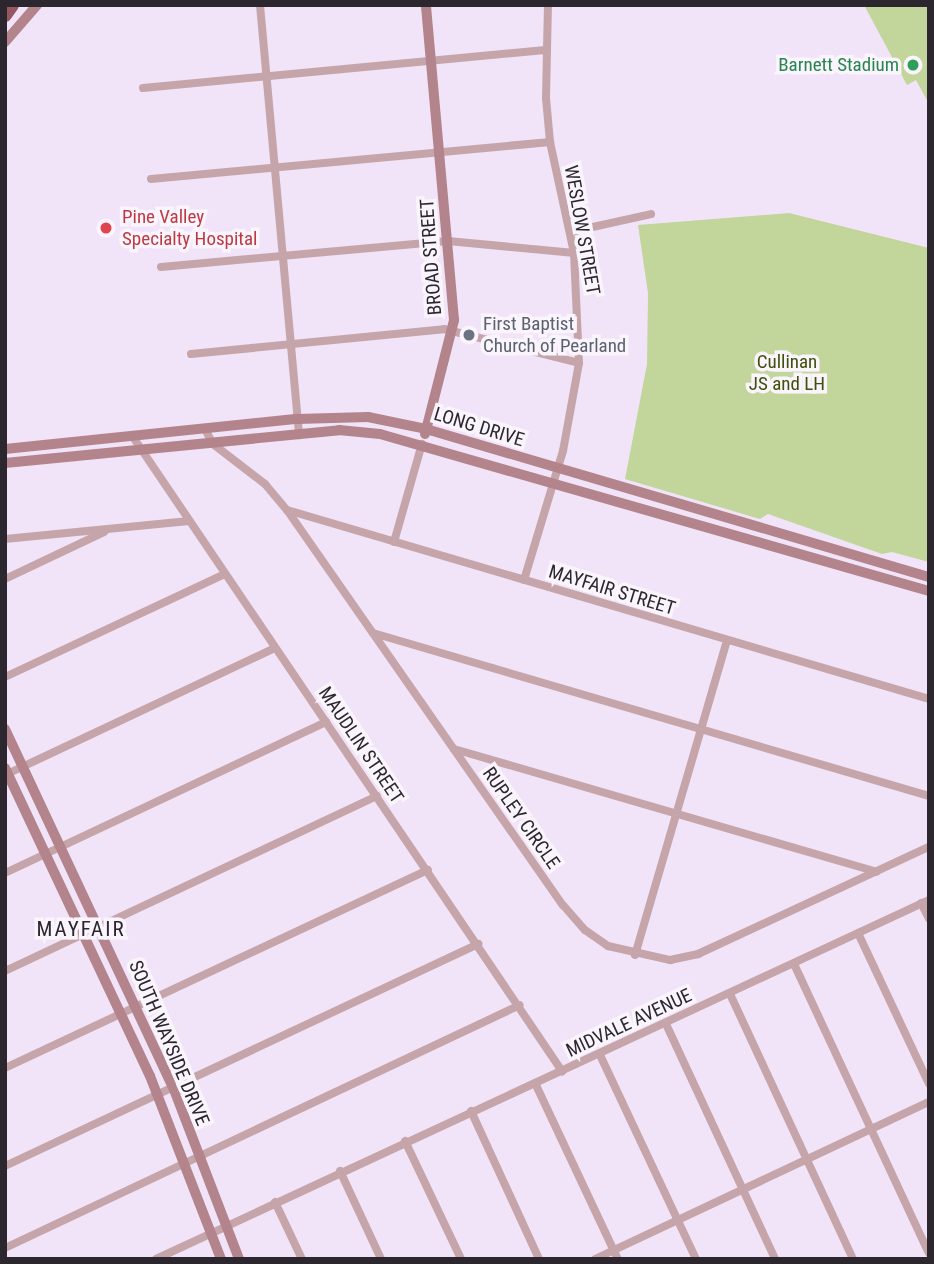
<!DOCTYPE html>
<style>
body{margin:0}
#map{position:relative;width:934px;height:1264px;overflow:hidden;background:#f1e4f8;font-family:"Roboto Condensed",sans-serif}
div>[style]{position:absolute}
.green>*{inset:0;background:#c2d59b}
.street>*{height:8px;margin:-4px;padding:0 4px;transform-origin:4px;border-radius:4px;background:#c6a5aa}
.secondary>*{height:10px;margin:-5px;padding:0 5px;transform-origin:5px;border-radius:5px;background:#b3848b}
.highway>*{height:14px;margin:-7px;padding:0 7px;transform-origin:7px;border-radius:7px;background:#965762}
.dots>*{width:19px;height:19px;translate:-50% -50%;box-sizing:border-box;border:4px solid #faf4fc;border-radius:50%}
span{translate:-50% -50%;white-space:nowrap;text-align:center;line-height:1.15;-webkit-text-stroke:7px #faf4fc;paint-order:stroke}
.leisure-label{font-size:19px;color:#27864d}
.right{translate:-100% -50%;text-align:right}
.health-label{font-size:19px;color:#be3a42}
.left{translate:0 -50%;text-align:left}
.street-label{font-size:19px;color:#2c272f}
.worship-label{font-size:19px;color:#5b616d}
.park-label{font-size:19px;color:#40500a}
.neighbourhood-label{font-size:21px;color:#2c272f;letter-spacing:2px}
.frame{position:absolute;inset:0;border:7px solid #2c272f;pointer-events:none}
</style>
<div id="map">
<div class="green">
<div style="clip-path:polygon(864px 5px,929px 5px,929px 104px,916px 80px,907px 85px)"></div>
<div style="clip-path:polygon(789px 213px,929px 248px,929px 562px,892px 552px,882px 554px,768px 514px,760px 519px,625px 479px,647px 364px,648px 293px,638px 225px)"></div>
</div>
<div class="street">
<div style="left:260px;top:5px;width:432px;rotate:84.8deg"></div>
<div style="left:143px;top:88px;width:404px;rotate:-5.4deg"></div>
<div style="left:151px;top:179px;width:401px;rotate:-5.3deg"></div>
<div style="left:570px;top:232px;width:83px;rotate:-12.5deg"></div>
<div style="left:161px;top:267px;width:288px;rotate:-5.2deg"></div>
<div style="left:448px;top:241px;width:127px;rotate:5.4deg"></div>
<div style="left:191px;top:354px;width:254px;rotate:-5.6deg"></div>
<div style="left:444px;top:329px;width:139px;rotate:14.1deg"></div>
<div style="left:205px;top:429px;width:17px;rotate:62deg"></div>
<div style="left:213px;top:444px;width:66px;rotate:37.6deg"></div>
<div style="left:265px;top:484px;width:34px;rotate:50deg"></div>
<div style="left:287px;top:510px;width:482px;rotate:55.1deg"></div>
<div style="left:563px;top:905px;width:33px;rotate:49deg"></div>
<div style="left:585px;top:930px;width:28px;rotate:35deg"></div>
<div style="left:608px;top:946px;width:64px;rotate:12.7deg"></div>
<div style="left:670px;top:960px;width:29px;rotate:-12deg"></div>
<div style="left:698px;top:954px;width:255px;rotate:-24.9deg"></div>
<div style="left:133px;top:437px;width:766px;rotate:55.92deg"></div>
<div style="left:287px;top:510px;width:669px;rotate:16.4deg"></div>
<div style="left:5px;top:539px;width:185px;rotate:-5.6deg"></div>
<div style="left:394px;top:542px;width:102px;rotate:-74.1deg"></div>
<div style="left:5px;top:579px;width:110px;rotate:-25.4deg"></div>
<div style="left:524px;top:580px;width:135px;rotate:-73.2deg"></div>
<div style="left:563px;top:451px;width:89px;rotate:-79.7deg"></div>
<div style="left:579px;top:363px;width:110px;rotate:-92.6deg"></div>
<div style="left:574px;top:253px;width:114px;rotate:-102.2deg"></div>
<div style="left:550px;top:142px;width:44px;rotate:-95.2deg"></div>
<div style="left:546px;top:98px;width:93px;rotate:-88.8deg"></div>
<div style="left:373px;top:633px;width:579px;rotate:16.34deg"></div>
<div style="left:5px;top:677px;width:243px;rotate:-25.1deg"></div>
<div style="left:454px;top:749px;width:440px;rotate:16.2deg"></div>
<div style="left:5px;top:775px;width:298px;rotate:-25.2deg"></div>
<div style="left:5px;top:873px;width:355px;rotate:-25.2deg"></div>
<div style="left:921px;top:903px;width:18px;rotate:63deg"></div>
<div style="left:858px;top:933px;width:167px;rotate:64.8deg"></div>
<div style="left:635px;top:955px;width:327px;rotate:-73.7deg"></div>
<div style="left:794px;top:964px;width:319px;rotate:65deg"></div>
<div style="left:5px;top:971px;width:411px;rotate:-25.2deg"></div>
<div style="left:730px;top:994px;width:292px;rotate:65.1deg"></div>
<div style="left:666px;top:1024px;width:259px;rotate:65.1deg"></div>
<div style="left:600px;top:1055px;width:225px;rotate:64.8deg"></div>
<div style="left:5px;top:1068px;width:467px;rotate:-25.1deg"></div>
<div style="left:535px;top:1083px;width:195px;rotate:64.8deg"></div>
<div style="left:471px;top:1111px;width:163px;rotate:65.3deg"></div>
<div style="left:405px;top:1141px;width:131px;rotate:64.6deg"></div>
<div style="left:5px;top:1166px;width:523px;rotate:-25.14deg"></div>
<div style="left:340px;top:1171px;width:97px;rotate:65deg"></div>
<div style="left:275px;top:1202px;width:63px;rotate:64.7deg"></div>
<div style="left:5px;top:1248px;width:569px;rotate:-25.26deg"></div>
<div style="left:156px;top:1259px;width:852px;rotate:-24.91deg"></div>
<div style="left:595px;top:1259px;width:369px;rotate:-25.2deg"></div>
</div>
<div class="secondary">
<div style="left:5px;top:42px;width:49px;rotate:-49.1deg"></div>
<div style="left:425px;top:434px;width:118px;rotate:-75.7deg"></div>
<div style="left:454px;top:320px;width:316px;rotate:-95.1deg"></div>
<div style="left:5px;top:449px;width:294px;rotate:-5.9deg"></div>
<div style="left:297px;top:419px;width:71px;rotate:-1.6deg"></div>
<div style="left:368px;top:417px;width:59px;rotate:11.7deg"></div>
<div style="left:426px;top:429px;width:524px;rotate:16.4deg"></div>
<div style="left:5px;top:463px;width:336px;rotate:-5.6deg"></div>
<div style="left:339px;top:430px;width:41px;rotate:5.6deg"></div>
<div style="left:380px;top:434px;width:571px;rotate:15.96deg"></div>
<div style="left:5px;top:729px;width:395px;rotate:64.9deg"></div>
<div style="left:173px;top:1087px;width:184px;rotate:69deg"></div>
<div style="left:5px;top:768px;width:340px;rotate:64.8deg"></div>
<div style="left:150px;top:1076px;width:196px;rotate:68.8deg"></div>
</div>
<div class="highway">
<div style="left:5px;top:15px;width:12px;rotate:-55deg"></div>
</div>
<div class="dots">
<div style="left:913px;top:65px;background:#2e9e5b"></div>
<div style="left:106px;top:228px;background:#e0444e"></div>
<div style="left:469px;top:335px;background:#6b7280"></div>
</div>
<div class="leisure-label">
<span class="right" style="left:899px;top:65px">Barnett Stadium</span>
</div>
<div class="health-label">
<span class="left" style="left:122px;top:228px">Pine Valley<br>Specialty Hospital</span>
</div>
<div class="street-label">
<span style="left:582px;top:230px;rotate:80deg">WESLOW STREET</span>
<span style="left:431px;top:257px;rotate:-94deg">BROAD STREET</span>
<span style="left:479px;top:427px;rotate:17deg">LONG DRIVE</span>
<span style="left:612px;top:590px;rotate:17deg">MAYFAIR STREET</span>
<span style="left:361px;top:745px;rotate:56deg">MAUDLIN STREET</span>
<span style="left:521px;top:818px;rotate:55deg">RUPLEY CIRCLE</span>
<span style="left:629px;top:1023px;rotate:-25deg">MIDVALE AVENUE</span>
<span style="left:169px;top:1043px;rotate:67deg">SOUTH WAYSIDE DRIVE</span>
</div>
<div class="worship-label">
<span class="left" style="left:483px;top:335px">First Baptist<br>Church of Pearland</span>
</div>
<div class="park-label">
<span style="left:787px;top:373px">Cullinan<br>JS and LH</span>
</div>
<div class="neighbourhood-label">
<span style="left:81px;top:929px">MAYFAIR</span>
</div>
<div class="frame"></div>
</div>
